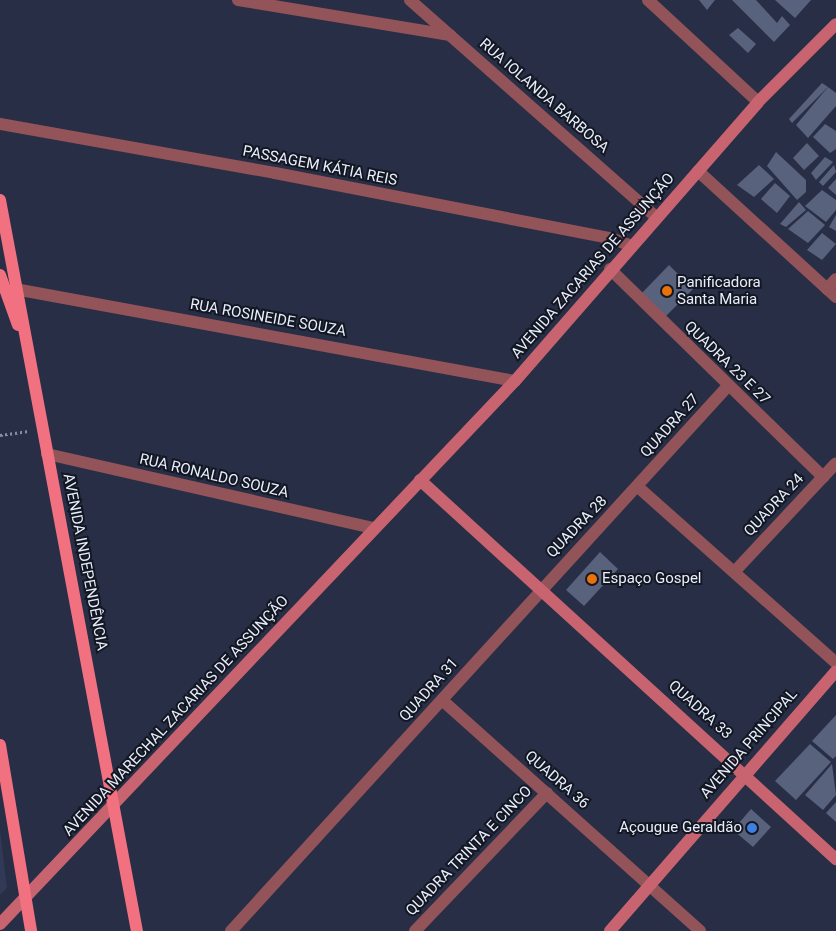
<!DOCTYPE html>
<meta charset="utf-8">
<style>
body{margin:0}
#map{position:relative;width:836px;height:931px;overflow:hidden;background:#272e45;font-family:Roboto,sans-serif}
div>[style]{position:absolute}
.built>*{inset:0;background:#303955}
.building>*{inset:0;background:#59627d}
.path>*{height:3px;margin-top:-1.5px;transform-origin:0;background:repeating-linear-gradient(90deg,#878ea1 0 2.5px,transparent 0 5px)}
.street>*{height:12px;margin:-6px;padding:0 6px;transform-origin:6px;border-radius:6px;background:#925359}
.secondary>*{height:12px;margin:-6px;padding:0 6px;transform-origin:6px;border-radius:6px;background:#c8646f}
.primary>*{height:12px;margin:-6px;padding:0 6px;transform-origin:6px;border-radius:6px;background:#f27180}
.dots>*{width:14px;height:14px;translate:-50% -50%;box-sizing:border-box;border:2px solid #131721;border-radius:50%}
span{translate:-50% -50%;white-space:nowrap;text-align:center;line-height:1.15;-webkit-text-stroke:4px #131721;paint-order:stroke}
.street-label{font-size:15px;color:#e8eefd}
.poi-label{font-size:15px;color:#e8eefd}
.left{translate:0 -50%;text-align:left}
.right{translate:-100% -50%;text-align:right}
</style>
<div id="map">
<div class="built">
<div style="clip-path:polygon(0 830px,7px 888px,0 895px)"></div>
</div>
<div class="building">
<div style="clip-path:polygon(699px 0,715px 0,707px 10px)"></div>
<div style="clip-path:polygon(732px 0,756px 0,777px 23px,782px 16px,790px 25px,774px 42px)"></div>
<div style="clip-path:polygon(775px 0,811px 0,795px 18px)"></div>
<div style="clip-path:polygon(738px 28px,756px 44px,748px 53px,729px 35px)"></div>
<div style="clip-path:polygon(822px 83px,828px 87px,792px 123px,789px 119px)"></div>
<div style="clip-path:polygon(828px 87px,836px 93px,836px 106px,808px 138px,796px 125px)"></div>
<div style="clip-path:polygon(825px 124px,836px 131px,836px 149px,830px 153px,813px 137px)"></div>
<div style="clip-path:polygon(807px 143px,819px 156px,804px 170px,793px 158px)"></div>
<div style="clip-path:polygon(776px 152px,806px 180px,806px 192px,797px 200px,767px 166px)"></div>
<div style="clip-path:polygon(825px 157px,833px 162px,816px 180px,811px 173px)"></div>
<div style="clip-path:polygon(759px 165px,774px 179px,754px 197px,737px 185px)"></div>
<div style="clip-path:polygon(834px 165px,836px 172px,823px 186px,819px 182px)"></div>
<div style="clip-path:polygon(836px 179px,836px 195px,828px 188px)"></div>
<div style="clip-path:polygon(775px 183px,790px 196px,777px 213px,761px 199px)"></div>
<div style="clip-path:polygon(822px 190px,836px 200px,836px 210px,826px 222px,805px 206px)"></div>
<div style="clip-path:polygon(799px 202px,806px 210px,786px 227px,780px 224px)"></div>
<div style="clip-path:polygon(808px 211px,825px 225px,808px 243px,788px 229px)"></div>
<div style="clip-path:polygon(836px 215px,836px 231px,829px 227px)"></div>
<div style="clip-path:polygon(822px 233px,836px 244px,822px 260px,807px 250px)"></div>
<div style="clip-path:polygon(669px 265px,693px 289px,665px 317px,641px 294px)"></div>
<div style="clip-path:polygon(600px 552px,618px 569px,584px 606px,566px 590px)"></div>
<div style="clip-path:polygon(836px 715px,836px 756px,833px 759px,812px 741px)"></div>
<div style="clip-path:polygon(810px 744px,831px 762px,796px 800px,775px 781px)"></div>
<div style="clip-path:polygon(832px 764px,836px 795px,823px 810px,805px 795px)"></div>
<div style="clip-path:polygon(836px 802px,836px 822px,826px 813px)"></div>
<div style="clip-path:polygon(751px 809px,771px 827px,753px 847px,733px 830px)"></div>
</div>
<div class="path">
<div style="left:0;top:435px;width:29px;rotate:-8deg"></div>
</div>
<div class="street">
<div style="left:238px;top:0;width:215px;rotate:9.4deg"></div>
<div style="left:410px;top:0;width:328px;rotate:41.4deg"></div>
<div style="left:648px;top:0;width:150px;rotate:42.8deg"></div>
<div style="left:0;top:124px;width:279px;rotate:10.1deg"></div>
<div style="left:275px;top:173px;width:344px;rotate:11deg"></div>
<div style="left:613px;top:239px;width:20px;rotate:20deg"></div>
<div style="left:698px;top:171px;width:187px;rotate:42.4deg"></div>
<div style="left:610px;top:269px;width:298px;rotate:44.3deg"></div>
<div style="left:15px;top:289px;width:508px;rotate:10.43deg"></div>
<div style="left:827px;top:289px;width:13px;rotate:-48deg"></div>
<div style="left:47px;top:454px;width:335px;rotate:12.8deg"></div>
<div style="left:638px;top:487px;width:265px;rotate:41.6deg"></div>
<div style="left:736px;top:570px;width:146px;rotate:-46.9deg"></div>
<div style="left:442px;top:700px;width:346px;rotate:41.8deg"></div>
<div style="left:231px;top:931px;width:736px;rotate:-47.64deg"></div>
<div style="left:415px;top:931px;width:191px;rotate:-46.3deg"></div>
</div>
<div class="secondary">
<div style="left:420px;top:480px;width:563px;rotate:42.34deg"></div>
<div style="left:0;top:924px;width:748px;rotate:-46.52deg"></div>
<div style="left:515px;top:381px;width:370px;rotate:-48.9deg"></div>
<div style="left:758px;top:102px;width:110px;rotate:-45deg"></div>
<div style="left:610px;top:931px;width:344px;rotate:-49deg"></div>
</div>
<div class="primary">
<div style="left:0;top:200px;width:744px;rotate:79.39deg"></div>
<div style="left:0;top:275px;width:53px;rotate:70.2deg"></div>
<div style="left:0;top:745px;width:189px;rotate:80.5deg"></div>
</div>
<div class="dots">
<div style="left:667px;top:291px;background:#e8710a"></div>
<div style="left:592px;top:579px;background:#e8710a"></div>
<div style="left:752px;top:828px;background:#3f7fe0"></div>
</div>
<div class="street-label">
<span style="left:544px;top:96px;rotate:41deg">RUA IOLANDA BARBOSA</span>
<span style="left:320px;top:166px;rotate:11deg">PASSAGEM KÁTIA REIS</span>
<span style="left:593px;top:266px;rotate:-49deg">AVENIDA ZACARIAS DE ASSUNÇÃO</span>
<span style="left:268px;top:318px;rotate:10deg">RUA ROSINEIDE SOUZA</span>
<span style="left:727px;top:363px;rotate:44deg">QUADRA 23 E 27</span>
<span style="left:670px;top:426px;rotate:-48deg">QUADRA 27</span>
<span style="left:214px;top:476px;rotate:13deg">RUA RONALDO SOUZA</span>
<span style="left:774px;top:505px;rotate:-47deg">QUADRA 24</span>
<span style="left:577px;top:527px;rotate:-46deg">QUADRA 28</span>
<span style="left:85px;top:562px;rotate:79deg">AVENIDA INDEPENDÊNCIA</span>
<span style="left:429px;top:690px;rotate:-48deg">QUADRA 31</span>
<span style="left:700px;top:710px;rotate:42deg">QUADRA 33</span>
<span style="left:176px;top:716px;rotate:-47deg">AVENIDA MARECHAL ZACARIAS DE ASSUNÇÃO</span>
<span style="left:749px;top:744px;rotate:-49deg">AVENIDA PRINCIPAL</span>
<span style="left:557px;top:780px;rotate:41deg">QUADRA 36</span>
<span style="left:469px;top:851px;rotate:-46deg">QUADRA TRINTA E CINCO</span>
</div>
<div class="poi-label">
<span class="left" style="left:677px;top:291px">Panificadora<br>Santa Maria</span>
<span class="left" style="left:602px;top:579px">Espaço Gospel</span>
<span class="right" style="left:742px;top:828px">Açougue Geraldão</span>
</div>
</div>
